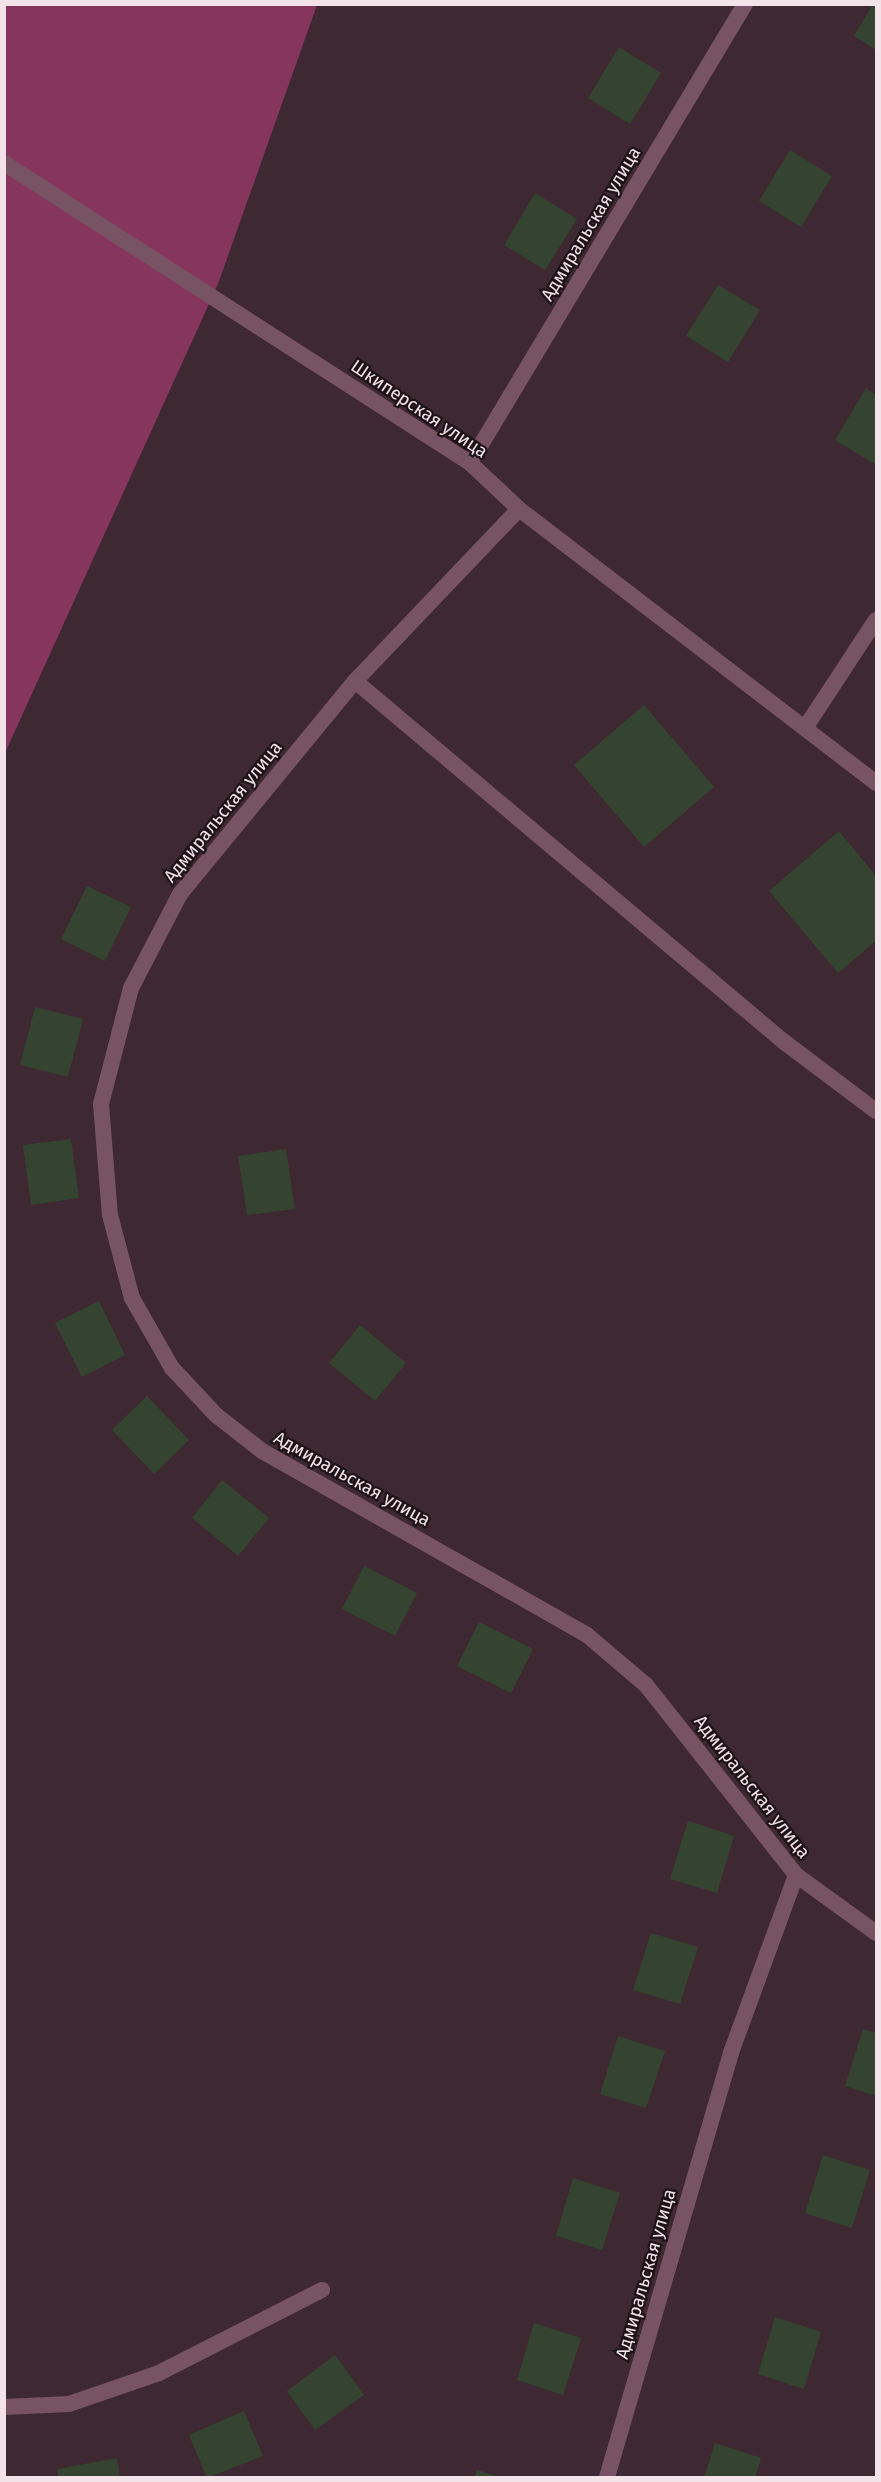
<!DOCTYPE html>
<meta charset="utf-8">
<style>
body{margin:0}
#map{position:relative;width:881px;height:2482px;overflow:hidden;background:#3e2831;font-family:"Fira Sans",sans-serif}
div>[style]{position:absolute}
.forest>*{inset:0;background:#86355d}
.building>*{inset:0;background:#354430}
.minor>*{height:16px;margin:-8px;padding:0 8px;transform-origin:8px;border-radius:8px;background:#785363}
span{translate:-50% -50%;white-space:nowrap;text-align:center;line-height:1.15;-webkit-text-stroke:4.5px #1e1418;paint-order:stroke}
.street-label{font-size:18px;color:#f3e3e9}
.frame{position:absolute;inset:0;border:6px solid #f3e3e9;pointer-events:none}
</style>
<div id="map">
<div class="forest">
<div style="clip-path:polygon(5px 5px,317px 5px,218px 284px,5px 753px)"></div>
</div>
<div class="building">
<div style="clip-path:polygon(873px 4px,876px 4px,876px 50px,854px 36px)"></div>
<div style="clip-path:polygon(619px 47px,661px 73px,630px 124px,588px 98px)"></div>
<div style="clip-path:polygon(790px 150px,832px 176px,801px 227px,759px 201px)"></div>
<div style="clip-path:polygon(535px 193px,577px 219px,545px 270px,504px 245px)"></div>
<div style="clip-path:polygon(718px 285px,760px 310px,728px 362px,686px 336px)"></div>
<div style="clip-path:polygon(866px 388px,876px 395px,876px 465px,835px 440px)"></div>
<div style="clip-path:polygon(644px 705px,714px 787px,644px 847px,574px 765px)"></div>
<div style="clip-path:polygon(839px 831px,876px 876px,876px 941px,838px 973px,769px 891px)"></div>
<div style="clip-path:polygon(87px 886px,131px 907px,105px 961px,61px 939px)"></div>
<div style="clip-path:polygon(35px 1007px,83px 1019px,68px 1077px,20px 1065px)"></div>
<div style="clip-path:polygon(71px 1139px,79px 1198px,31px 1205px,23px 1145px)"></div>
<div style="clip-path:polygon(286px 1149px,295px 1209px,247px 1215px,238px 1156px)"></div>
<div style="clip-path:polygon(99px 1301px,125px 1355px,82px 1377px,55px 1323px)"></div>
<div style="clip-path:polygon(360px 1325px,406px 1363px,375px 1401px,329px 1363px)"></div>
<div style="clip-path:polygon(147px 1396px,189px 1440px,154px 1474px,112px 1430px)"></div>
<div style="clip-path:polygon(222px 1480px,269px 1518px,238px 1556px,192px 1518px)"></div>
<div style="clip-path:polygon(364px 1566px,417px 1593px,395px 1636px,342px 1609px)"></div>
<div style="clip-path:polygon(479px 1622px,533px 1649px,511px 1693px,457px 1666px)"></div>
<div style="clip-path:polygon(688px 1821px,734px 1836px,717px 1893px,670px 1879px)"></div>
<div style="clip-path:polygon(651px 1933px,698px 1947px,680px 2004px,633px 1990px)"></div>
<div style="clip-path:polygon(863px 2029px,876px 2033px,876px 2096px,845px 2086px)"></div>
<div style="clip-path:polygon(618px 2036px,665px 2051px,646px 2108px,600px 2094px)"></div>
<div style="clip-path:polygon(823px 2155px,870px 2170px,852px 2228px,805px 2213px)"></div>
<div style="clip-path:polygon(573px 2178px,620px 2193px,602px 2250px,556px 2236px)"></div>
<div style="clip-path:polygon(775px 2317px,821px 2332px,804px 2389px,758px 2374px)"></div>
<div style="clip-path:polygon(534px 2323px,581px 2338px,563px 2395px,517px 2380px)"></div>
<div style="clip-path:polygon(335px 2355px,364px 2395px,315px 2430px,287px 2391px)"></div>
<div style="clip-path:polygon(244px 2411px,263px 2456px,207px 2478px,189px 2435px)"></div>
<div style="clip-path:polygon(715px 2443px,761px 2458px,755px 2478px,704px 2478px)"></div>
<div style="clip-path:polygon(117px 2458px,120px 2478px,59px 2478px,57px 2469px)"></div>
<div style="clip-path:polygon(477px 2470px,500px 2477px,500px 2478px,474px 2478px)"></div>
</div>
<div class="minor">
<div style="left:4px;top:163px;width:554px;rotate:32.77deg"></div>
<div style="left:470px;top:463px;width:67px;rotate:43.2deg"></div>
<div style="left:519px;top:509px;width:450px;rotate:37.5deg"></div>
<div style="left:470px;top:463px;width:535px;rotate:-59.07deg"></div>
<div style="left:519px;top:509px;width:238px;rotate:133.6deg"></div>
<div style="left:355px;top:681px;width:276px;rotate:129.4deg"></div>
<div style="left:180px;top:894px;width:106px;rotate:117.5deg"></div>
<div style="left:131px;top:988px;width:120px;rotate:104.5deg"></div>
<div style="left:101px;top:1104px;width:111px;rotate:85.4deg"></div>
<div style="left:110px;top:1215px;width:86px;rotate:75.2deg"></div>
<div style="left:132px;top:1298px;width:81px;rotate:60.3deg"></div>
<div style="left:172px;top:1368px;width:64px;rotate:46.9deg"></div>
<div style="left:216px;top:1415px;width:58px;rotate:38deg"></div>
<div style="left:262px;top:1451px;width:373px;rotate:29.5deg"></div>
<div style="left:587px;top:1635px;width:77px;rotate:40.3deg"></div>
<div style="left:646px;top:1685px;width:242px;rotate:51.7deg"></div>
<div style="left:796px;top:1875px;width:189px;rotate:110.1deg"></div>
<div style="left:731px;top:2053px;width:443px;rotate:106.3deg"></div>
<div style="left:355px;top:681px;width:559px;rotate:40.07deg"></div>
<div style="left:783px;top:1041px;width:116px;rotate:37deg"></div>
<div style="left:805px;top:728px;width:129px;rotate:-56.7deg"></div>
<div style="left:796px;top:1875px;width:99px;rotate:35.9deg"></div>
<div style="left:4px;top:2407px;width:65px;rotate:-2.6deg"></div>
<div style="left:69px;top:2404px;width:95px;rotate:-19deg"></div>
<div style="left:159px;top:2373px;width:183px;rotate:-27deg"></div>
</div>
<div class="street-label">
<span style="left:591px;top:224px;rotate:-59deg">Адмиральская улица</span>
<span style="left:419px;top:409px;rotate:34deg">Шкиперская улица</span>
<span style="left:223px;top:812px;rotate:-51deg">Адмиральская улица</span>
<span style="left:352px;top:1479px;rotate:29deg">Адмиральская улица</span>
<span style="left:752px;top:1787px;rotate:52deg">Адмиральская улица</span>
<span style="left:646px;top:2274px;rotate:-74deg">Адмиральская улица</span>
</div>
<div class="frame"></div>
</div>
